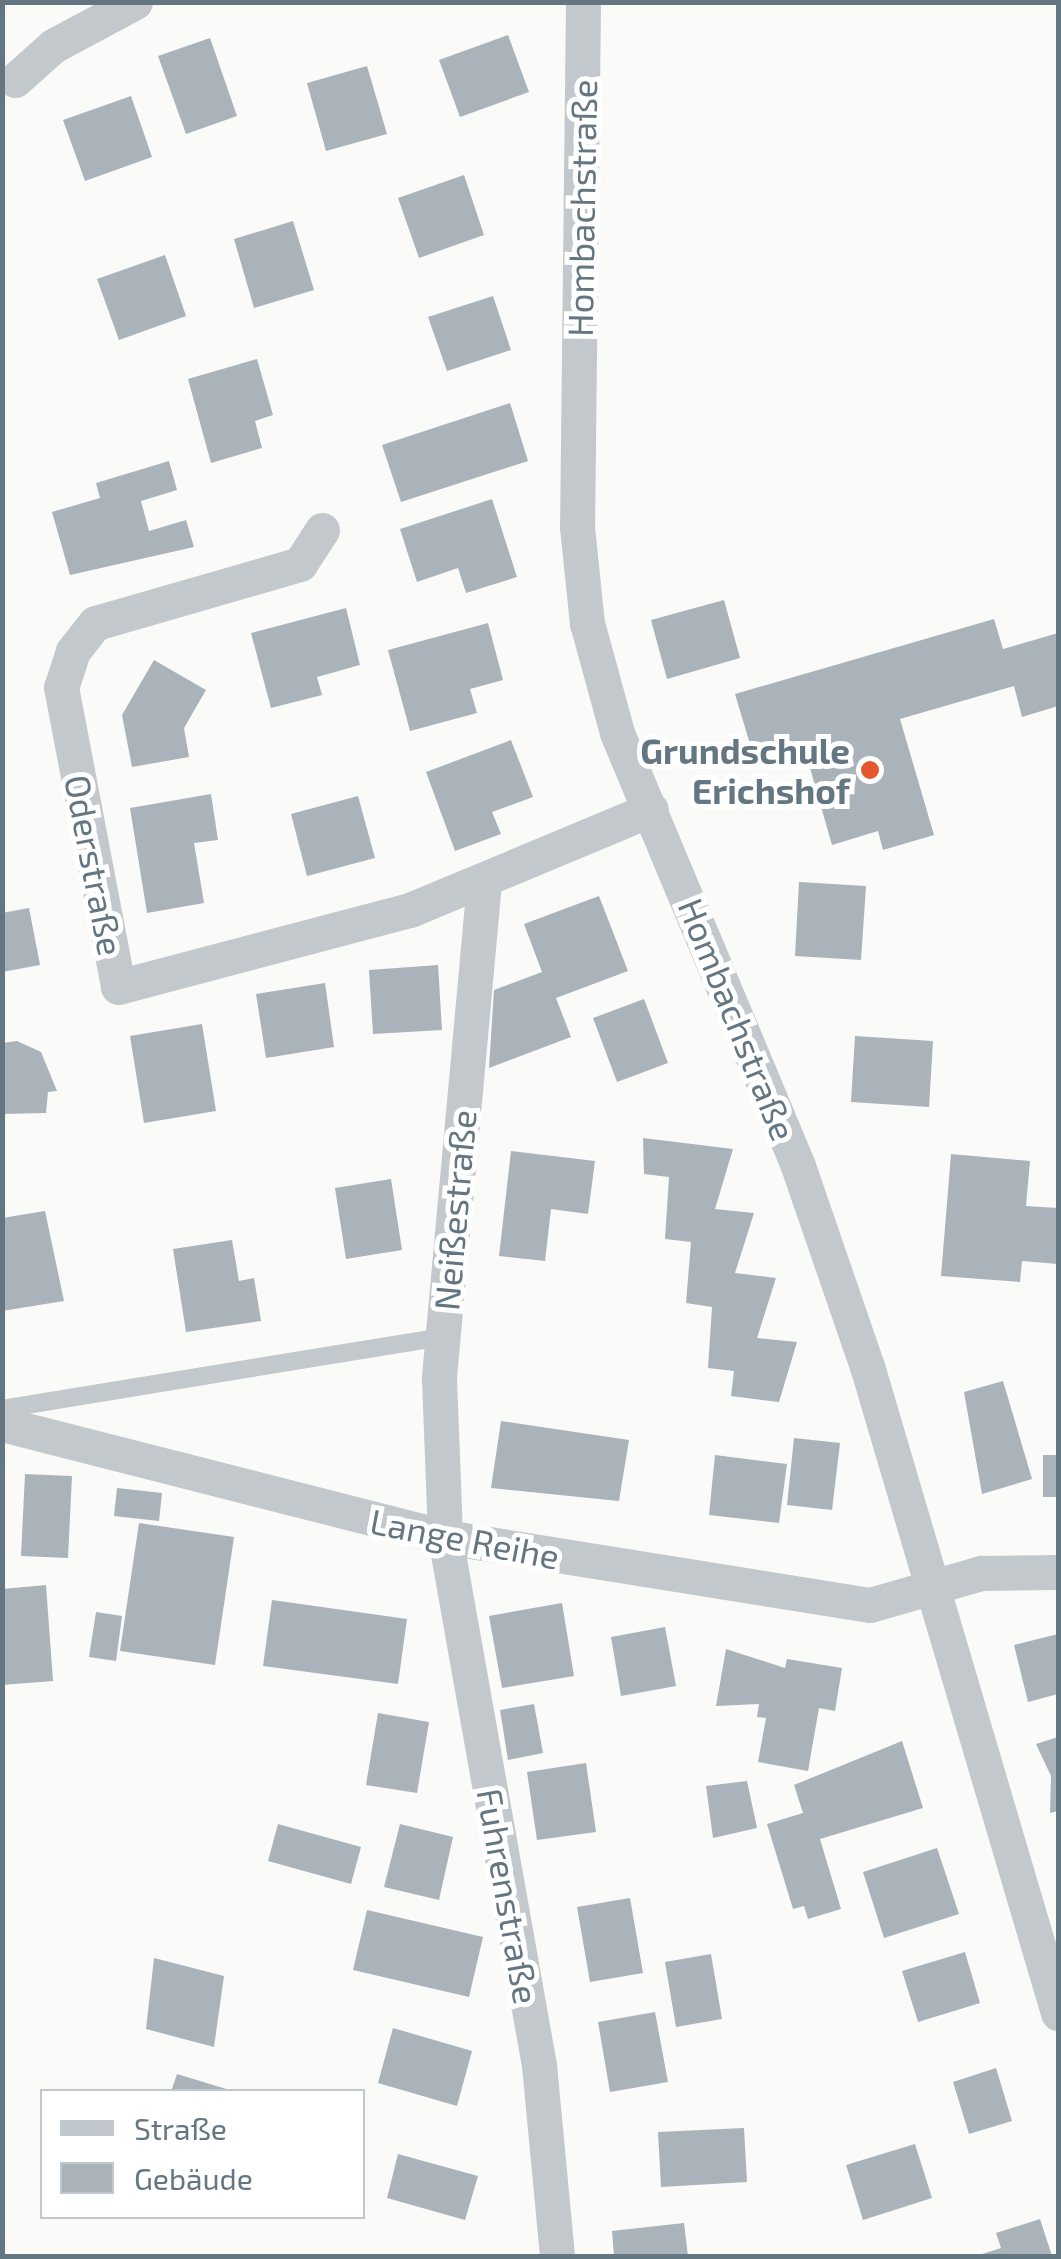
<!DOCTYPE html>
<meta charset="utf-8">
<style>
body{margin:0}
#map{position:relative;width:1061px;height:2259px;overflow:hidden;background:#fafaf8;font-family:"Exo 2",sans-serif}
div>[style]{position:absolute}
.building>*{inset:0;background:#aab3b9}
.lane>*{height:18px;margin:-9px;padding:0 9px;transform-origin:9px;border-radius:9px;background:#c3c8cc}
.street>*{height:35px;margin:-17.5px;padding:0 17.5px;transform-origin:17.5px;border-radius:17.5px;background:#c3c8cc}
.dots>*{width:28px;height:28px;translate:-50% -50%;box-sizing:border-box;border:5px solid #fff;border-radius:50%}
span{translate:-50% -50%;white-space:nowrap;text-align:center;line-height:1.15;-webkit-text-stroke:10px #fff;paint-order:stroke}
.street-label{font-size:35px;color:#657683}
.poi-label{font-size:35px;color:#657683;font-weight:700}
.right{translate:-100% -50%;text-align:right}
.frame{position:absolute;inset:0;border:5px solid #657683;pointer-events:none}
.legend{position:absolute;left:40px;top:2089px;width:325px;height:130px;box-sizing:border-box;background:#fff;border:2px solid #c1c8cd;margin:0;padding:12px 18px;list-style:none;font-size:30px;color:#657683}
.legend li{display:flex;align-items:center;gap:20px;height:50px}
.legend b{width:50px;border:2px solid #c1c8cd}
</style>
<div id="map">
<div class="building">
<div style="clip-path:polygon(508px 35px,529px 92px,460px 117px,439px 60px)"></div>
<div style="clip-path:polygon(210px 38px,237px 116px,186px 134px,158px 56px)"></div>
<div style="clip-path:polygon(367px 66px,387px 134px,326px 151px,307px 83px)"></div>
<div style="clip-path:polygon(131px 96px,152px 157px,85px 181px,63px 120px)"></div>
<div style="clip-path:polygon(464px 175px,484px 235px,419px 258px,398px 198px)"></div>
<div style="clip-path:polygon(293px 221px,314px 290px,254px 308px,234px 239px)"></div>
<div style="clip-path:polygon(165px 255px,186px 316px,119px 340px,97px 279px)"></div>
<div style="clip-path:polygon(493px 296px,511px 350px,447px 371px,428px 317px)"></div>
<div style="clip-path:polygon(257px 359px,273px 415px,255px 421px,262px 448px,211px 463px,188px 379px)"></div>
<div style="clip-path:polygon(510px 403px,528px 461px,401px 502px,382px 445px)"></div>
<div style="clip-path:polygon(169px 461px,177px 490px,141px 501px,149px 531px,186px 520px,194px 547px,70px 575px,52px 512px,100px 498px,96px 483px)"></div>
<div style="clip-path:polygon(492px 499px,517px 577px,466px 593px,458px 568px,417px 582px,400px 529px)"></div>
<div style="clip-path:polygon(724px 600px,740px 658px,667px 679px,651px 620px)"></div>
<div style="clip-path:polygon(346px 608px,360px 665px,317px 677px,322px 695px,271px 708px,251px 633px)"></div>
<div style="clip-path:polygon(994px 619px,1003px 649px,1058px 633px,1058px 706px,1022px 717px,1014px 686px,900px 719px,934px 835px,883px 850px,878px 831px,832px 845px,804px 747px,755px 761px,735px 694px)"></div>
<div style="clip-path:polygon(488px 623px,503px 680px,470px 689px,477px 713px,410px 731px,388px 650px)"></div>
<div style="clip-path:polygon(154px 660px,206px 690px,184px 728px,189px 757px,132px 767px,122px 715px)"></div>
<div style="clip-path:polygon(511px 740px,533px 797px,492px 812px,501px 834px,455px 851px,426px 772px)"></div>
<div style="clip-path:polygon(211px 794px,218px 840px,194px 843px,204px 903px,147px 913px,130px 808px)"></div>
<div style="clip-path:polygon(358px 796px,375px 858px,307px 876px,291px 814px)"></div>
<div style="clip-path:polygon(799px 882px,866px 886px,861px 960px,795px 956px)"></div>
<div style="clip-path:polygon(599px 896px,628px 971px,556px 998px,571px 1037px,489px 1068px,494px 990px,542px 972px,524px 924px)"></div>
<div style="clip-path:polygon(29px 908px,40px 965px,2px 972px,2px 913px)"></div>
<div style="clip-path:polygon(438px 965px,442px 1030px,373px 1034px,369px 970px)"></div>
<div style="clip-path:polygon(325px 983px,334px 1047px,266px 1058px,256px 994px)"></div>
<div style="clip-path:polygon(644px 999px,668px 1063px,617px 1082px,593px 1018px)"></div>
<div style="clip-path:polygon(202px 1024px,216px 1111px,144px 1123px,130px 1036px)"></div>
<div style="clip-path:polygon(855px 1036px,933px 1041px,929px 1107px,851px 1102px)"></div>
<div style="clip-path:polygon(17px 1041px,41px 1052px,57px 1091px,48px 1092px,46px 1113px,2px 1114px,2px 1043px)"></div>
<div style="clip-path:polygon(643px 1138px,733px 1149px,715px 1209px,754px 1213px,735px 1273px,776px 1278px,757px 1338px,797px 1342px,779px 1402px,731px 1396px,734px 1371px,708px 1368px,712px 1307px,686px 1303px,691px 1242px,665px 1239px,669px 1177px,644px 1174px)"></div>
<div style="clip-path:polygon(511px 1151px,595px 1161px,588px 1214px,551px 1209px,545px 1261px,499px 1256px)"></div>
<div style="clip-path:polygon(951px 1154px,1030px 1161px,1026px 1206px,1058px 1208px,1058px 1264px,1022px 1261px,1020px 1282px,941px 1276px)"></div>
<div style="clip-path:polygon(391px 1179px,402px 1250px,346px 1259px,335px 1188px)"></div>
<div style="clip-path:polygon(45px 1211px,64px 1301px,2px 1311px,2px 1218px)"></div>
<div style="clip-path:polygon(232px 1240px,239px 1281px,254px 1278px,261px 1321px,186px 1332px,173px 1249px)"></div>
<div style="clip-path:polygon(1003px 1381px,1032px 1479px,982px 1494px,964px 1392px)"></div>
<div style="clip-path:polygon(501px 1421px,629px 1440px,619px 1501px,491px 1488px)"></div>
<div style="clip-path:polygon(794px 1438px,840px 1443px,832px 1510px,787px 1505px)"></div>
<div style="clip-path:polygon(715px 1455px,787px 1464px,779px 1523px,709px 1515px)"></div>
<div style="clip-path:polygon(1043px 1455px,1058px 1455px,1058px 1497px,1043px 1497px)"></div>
<div style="clip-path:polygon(25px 1474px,72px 1476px,68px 1558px,21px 1556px)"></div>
<div style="clip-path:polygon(117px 1488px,162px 1493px,159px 1521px,114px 1516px)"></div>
<div style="clip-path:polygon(139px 1523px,234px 1537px,215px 1665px,120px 1651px)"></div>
<div style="clip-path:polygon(46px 1585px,53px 1681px,2px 1685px,2px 1589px)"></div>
<div style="clip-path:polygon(272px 1600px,407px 1619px,398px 1684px,263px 1666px)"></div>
<div style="clip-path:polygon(562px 1603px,574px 1676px,502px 1688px,489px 1616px)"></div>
<div style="clip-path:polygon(96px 1612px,122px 1616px,116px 1661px,89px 1657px)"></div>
<div style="clip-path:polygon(665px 1627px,676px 1686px,621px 1696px,611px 1637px)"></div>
<div style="clip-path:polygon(1058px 1634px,1058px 1694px,1028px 1702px,1014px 1645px)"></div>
<div style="clip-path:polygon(726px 1649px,785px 1668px,787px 1659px,842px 1668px,835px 1711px,819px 1708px,808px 1771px,758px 1762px,766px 1718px,757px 1717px,759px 1704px,716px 1706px)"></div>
<div style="clip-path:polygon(534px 1704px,543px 1753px,508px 1760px,500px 1710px)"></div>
<div style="clip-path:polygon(378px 1713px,429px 1722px,417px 1793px,366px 1785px)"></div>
<div style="clip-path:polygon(1058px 1737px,1058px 1811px,1050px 1813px,1051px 1776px,1036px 1744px)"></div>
<div style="clip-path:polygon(902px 1741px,923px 1808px,820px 1839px,841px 1909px,808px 1919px,804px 1906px,793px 1909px,767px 1824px,803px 1813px,794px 1785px)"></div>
<div style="clip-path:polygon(586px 1763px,596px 1832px,537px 1840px,527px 1772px)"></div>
<div style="clip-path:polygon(747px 1781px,757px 1828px,713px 1838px,706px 1786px)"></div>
<div style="clip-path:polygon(278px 1824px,361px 1847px,351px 1884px,268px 1861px)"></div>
<div style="clip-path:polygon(400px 1824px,453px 1837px,439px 1900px,384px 1887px)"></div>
<div style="clip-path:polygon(937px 1848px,959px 1914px,884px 1938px,863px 1872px)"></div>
<div style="clip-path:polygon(630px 1898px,643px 1973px,590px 1982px,577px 1907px)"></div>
<div style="clip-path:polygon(367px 1910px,483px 1937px,469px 1997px,353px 1970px)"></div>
<div style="clip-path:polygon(965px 1952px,980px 2003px,918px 2022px,902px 1971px)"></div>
<div style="clip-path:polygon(711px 1954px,722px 2019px,676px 2027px,665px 1962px)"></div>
<div style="clip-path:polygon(154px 1958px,224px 1976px,214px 2047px,146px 2029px)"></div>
<div style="clip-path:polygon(655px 2012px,668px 2082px,610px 2092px,598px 2022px)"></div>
<div style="clip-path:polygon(393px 2028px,472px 2051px,457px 2106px,378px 2083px)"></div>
<div style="clip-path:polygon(996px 2068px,1012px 2121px,969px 2134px,953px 2082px)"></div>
<div style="clip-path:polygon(177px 2074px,233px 2091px,233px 2092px,171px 2092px)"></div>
<div style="clip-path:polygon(744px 2128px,747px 2182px,661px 2187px,658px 2132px)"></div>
<div style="clip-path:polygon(915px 2144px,932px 2198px,863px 2220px,846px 2165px)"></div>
<div style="clip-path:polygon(398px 2154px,478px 2176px,465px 2220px,387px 2198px)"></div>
<div style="clip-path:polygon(1040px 2219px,1052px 2256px,976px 2256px,1001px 2248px,996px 2233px)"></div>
<div style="clip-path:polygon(684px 2223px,688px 2256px,614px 2256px,612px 2231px)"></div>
</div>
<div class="lane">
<div style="left:2px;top:1409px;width:447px;rotate:-9.3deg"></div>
</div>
<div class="street">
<div style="left:583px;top:2px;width:525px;rotate:90.65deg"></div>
<div style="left:577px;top:527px;width:97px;rotate:84.1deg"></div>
<div style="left:587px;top:623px;width:114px;rotate:74.7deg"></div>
<div style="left:617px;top:733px;width:469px;rotate:67.3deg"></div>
<div style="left:798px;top:1166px;width:212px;rotate:71deg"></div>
<div style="left:867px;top:1366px;width:675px;rotate:73.55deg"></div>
<div style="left:15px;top:80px;width:51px;rotate:-41.8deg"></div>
<div style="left:53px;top:46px;width:93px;rotate:-28.2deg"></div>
<div style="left:322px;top:530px;width:40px;rotate:122.9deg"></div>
<div style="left:300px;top:564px;width:213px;rotate:163.9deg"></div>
<div style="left:95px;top:623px;width:36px;rotate:128deg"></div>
<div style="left:73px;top:651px;width:38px;rotate:108deg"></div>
<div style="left:61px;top:687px;width:305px;rotate:79.2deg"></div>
<div style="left:118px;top:987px;width:302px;rotate:-14.8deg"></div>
<div style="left:410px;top:910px;width:261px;rotate:-22.7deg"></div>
<div style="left:484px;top:882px;width:499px;rotate:95.2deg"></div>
<div style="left:439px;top:1379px;width:158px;rotate:87.8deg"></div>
<div style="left:445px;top:1537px;width:536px;rotate:79.91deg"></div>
<div style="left:539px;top:2065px;width:192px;rotate:84.6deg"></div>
<div style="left:2px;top:1424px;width:457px;rotate:14.3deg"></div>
<div style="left:445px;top:1537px;width:430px;rotate:9.1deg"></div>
<div style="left:870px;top:1605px;width:116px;rotate:-16.1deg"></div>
<div style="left:981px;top:1573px;width:77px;rotate:-0.7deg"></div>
</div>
<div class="dots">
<div style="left:870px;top:770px;background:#e4572e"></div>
</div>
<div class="street-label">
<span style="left:581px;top:208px;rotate:-89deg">Hombachstraße</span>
<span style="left:95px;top:865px;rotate:79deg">Oderstraße</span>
<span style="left:738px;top:1019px;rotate:68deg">Hombachstraße</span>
<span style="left:454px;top:1210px;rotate:-85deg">Neißestraße</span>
<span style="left:465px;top:1538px;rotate:11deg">Lange Reihe</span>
<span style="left:509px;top:1896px;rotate:80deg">Fuhrenstraße</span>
</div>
<div class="poi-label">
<span class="right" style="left:850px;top:770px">Grundschule<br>Erichshof</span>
</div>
<div class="frame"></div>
<ul class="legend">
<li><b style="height:12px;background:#c3c8cc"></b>Straße</li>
<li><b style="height:28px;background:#aab3b9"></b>Gebäude</li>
</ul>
</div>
